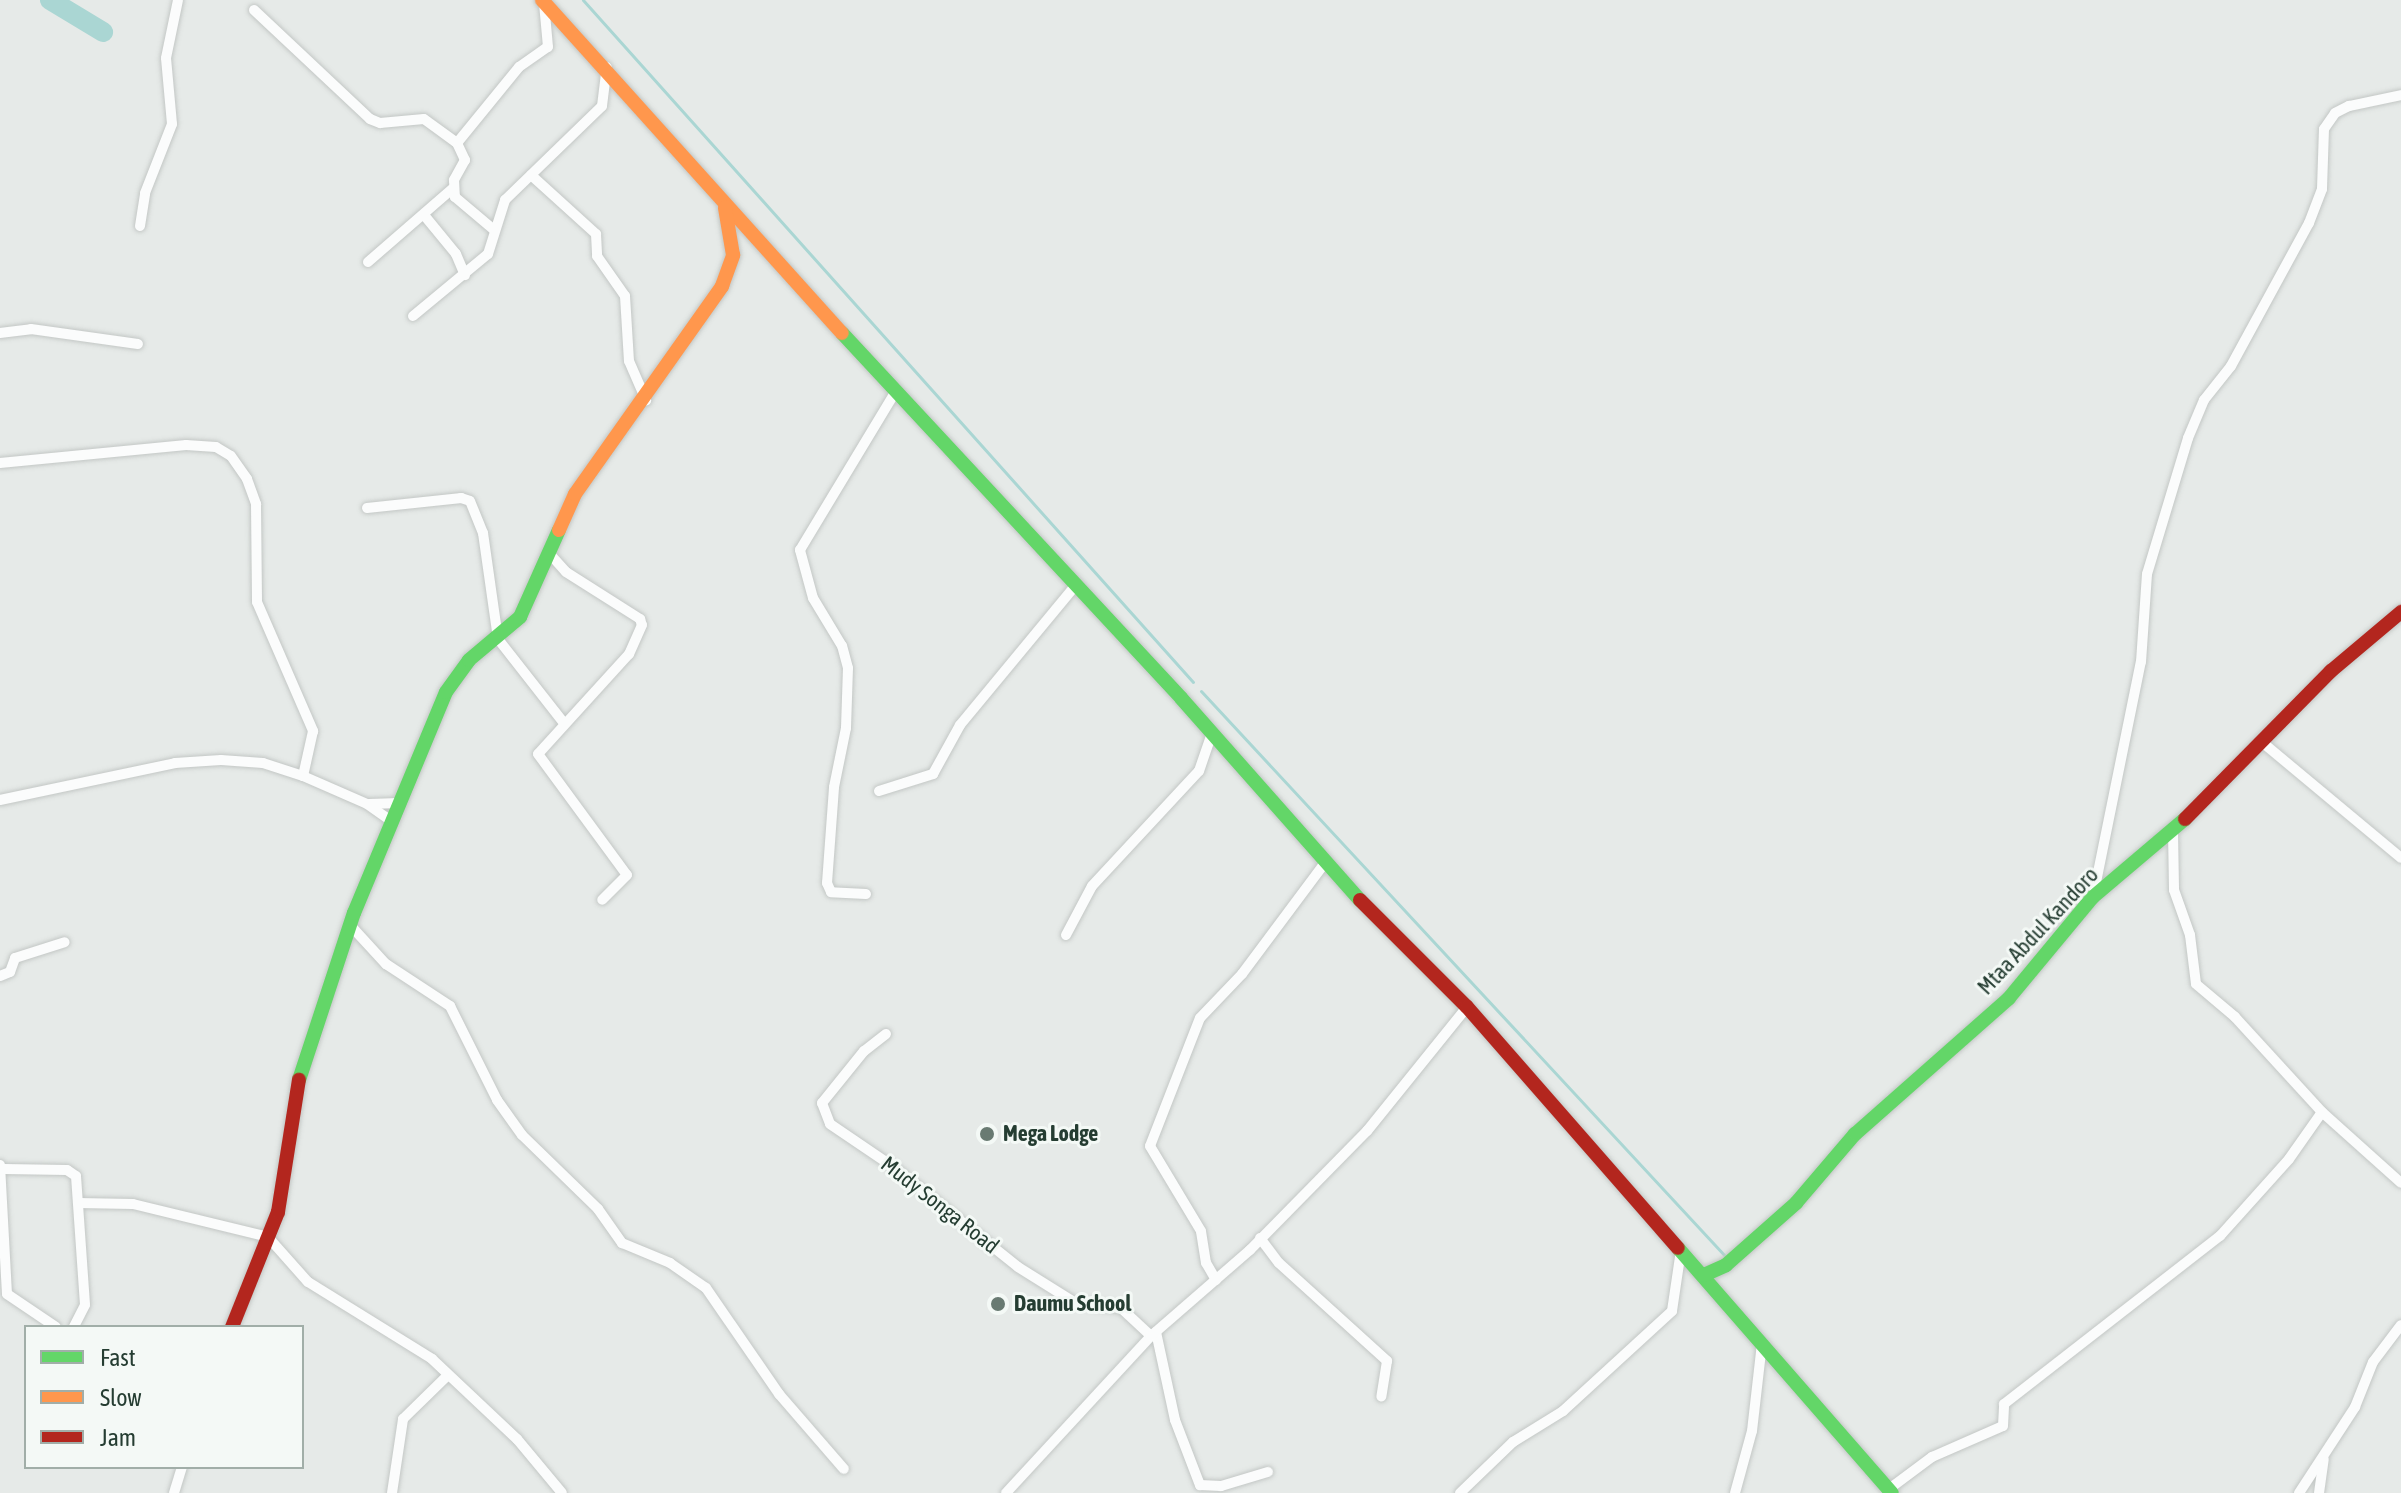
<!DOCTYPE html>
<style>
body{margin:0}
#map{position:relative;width:2401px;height:1493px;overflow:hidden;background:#e6eae8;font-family:"Asap Condensed",sans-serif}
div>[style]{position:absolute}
.stream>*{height:3px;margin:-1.5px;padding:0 1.5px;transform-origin:1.5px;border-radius:1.5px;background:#aad6d3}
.river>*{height:20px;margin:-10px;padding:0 10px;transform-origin:10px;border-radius:10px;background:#aad6d3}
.roads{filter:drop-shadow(0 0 2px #c3c7c5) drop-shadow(0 0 2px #c3c7c5)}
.street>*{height:10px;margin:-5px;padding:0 5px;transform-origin:5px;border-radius:5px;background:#fbfcfc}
.fast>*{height:14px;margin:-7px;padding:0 7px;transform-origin:7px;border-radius:7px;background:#63d668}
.slow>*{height:14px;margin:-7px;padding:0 7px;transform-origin:7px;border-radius:7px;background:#ff974d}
.jam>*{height:14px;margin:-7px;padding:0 7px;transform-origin:7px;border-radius:7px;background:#b3261e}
.dots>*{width:22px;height:22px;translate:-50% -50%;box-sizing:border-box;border:4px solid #f4f9f6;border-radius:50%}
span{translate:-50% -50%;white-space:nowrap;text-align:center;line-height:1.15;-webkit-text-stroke:6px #f4f9f6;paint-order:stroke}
.street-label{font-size:22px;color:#253d32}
.poi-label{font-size:22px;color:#253d32;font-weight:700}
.left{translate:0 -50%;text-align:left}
.legend{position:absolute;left:24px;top:1325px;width:280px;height:144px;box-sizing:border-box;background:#f4f9f6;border:2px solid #a1aea8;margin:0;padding:10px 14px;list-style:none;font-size:24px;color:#253d32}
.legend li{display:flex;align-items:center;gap:16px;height:40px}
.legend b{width:40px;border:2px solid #a1aea8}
</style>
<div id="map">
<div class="stream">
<div style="left:583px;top:0;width:915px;rotate:48.19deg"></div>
<div style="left:1201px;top:691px;width:772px;rotate:47.15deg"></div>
</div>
<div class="river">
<div style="left:50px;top:0;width:62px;rotate:31.1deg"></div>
</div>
<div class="roads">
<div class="street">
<div style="left:254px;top:10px;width:159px;rotate:43.2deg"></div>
<div style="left:370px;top:119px;width:11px;rotate:22deg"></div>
<div style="left:380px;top:123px;width:44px;rotate:-5.2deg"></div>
<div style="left:424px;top:119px;width:41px;rotate:36deg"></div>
<div style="left:457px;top:143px;width:19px;rotate:65deg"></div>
<div style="left:465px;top:160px;width:23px;rotate:119deg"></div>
<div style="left:454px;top:180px;width:17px;rotate:87deg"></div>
<div style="left:455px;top:197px;width:50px;rotate:40.1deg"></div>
<div style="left:457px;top:143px;width:98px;rotate:-50.8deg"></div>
<div style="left:519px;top:67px;width:35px;rotate:-35deg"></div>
<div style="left:548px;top:47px;width:44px;rotate:-95.2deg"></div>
<div style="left:531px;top:175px;width:88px;rotate:42.2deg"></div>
<div style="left:596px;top:234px;width:22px;rotate:87deg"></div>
<div style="left:597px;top:256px;width:49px;rotate:55deg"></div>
<div style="left:625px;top:296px;width:65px;rotate:86.5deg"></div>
<div style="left:629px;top:361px;width:43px;rotate:66.4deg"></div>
<div style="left:424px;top:215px;width:50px;rotate:50.6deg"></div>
<div style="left:456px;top:254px;width:23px;rotate:67deg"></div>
<div style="left:140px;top:226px;width:33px;rotate:-81deg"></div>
<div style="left:145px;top:193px;width:74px;rotate:-68.6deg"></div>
<div style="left:172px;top:124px;width:66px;rotate:-95.2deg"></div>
<div style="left:166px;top:58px;width:59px;rotate:-78.3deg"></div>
<div style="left:368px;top:262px;width:111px;rotate:-41deg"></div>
<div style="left:413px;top:316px;width:97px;rotate:-39.6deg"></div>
<div style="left:488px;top:254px;width:57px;rotate:-72.5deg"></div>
<div style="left:505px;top:200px;width:135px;rotate:-44.1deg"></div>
<div style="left:602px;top:106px;width:39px;rotate:-83deg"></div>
<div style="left:0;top:333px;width:31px;rotate:-7deg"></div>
<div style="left:31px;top:329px;width:108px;rotate:8deg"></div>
<div style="left:0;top:463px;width:187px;rotate:-5.5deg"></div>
<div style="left:186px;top:445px;width:30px;rotate:4deg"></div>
<div style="left:216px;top:447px;width:17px;rotate:31deg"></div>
<div style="left:231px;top:456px;width:28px;rotate:55deg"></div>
<div style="left:247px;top:479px;width:27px;rotate:70deg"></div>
<div style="left:256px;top:504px;width:98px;rotate:89.4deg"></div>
<div style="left:257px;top:602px;width:141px;rotate:66.5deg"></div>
<div style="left:313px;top:731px;width:46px;rotate:102.5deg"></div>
<div style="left:367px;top:508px;width:95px;rotate:-6.1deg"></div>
<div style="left:461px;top:498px;width:9px;rotate:18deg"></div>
<div style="left:470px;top:501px;width:35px;rotate:68deg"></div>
<div style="left:483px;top:533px;width:107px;rotate:81.9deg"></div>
<div style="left:498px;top:639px;width:105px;rotate:51.9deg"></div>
<div style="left:549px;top:553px;width:25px;rotate:48deg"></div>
<div style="left:566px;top:572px;width:88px;rotate:32.4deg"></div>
<div style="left:640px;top:619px;width:6px;rotate:72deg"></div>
<div style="left:642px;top:625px;width:32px;rotate:114deg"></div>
<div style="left:629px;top:654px;width:135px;rotate:132.3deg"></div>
<div style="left:538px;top:754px;width:150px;rotate:53.7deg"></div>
<div style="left:627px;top:875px;width:35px;rotate:135deg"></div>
<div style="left:2262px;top:742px;width:181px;rotate:39.8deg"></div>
<div style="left:879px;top:791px;width:57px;rotate:-17.5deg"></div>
<div style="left:933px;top:774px;width:56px;rotate:-61.1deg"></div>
<div style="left:960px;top:725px;width:180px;rotate:-50.4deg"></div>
<div style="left:0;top:800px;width:179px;rotate:-11.9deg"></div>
<div style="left:175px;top:763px;width:46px;rotate:-3.7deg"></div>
<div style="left:221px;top:760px;width:42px;rotate:4.1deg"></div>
<div style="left:263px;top:763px;width:42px;rotate:18deg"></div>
<div style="left:303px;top:776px;width:70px;rotate:23.6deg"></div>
<div style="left:367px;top:804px;width:32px;rotate:35deg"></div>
<div style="left:369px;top:804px;width:30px;rotate:-2deg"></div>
<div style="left:2173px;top:831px;width:59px;rotate:89deg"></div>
<div style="left:2174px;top:890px;width:48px;rotate:70.4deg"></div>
<div style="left:2190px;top:935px;width:49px;rotate:83deg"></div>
<div style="left:2196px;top:984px;width:51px;rotate:40.2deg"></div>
<div style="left:2235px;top:1017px;width:129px;rotate:47.5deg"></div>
<div style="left:2322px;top:1112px;width:106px;rotate:41.9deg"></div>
<div style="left:866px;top:894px;width:35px;rotate:-177deg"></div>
<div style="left:831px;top:892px;width:10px;rotate:-114deg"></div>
<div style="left:827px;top:883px;width:96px;rotate:-85.8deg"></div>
<div style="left:834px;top:787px;width:60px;rotate:-78.5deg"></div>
<div style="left:846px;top:728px;width:60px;rotate:-88.1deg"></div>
<div style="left:848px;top:668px;width:23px;rotate:-105deg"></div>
<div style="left:842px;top:646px;width:56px;rotate:-121.1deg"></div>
<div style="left:813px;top:598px;width:50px;rotate:-105.2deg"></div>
<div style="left:800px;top:550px;width:186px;rotate:-58.9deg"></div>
<div style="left:2093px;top:897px;width:240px;rotate:-78.5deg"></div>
<div style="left:2141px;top:662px;width:88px;rotate:-86.1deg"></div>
<div style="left:2147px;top:574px;width:142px;rotate:-73.2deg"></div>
<div style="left:2188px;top:438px;width:41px;rotate:-67.2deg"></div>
<div style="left:2204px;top:400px;width:43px;rotate:-51.5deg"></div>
<div style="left:2231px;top:366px;width:163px;rotate:-61.4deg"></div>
<div style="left:2309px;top:223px;width:36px;rotate:-69deg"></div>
<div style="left:2322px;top:189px;width:60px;rotate:-88.1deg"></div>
<div style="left:2324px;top:129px;width:19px;rotate:-55deg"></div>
<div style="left:2335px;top:113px;width:16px;rotate:-27deg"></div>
<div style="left:2349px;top:106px;width:53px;rotate:-11.9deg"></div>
<div style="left:351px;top:926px;width:52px;rotate:47.4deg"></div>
<div style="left:386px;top:964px;width:77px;rotate:33.3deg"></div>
<div style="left:450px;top:1006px;width:105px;rotate:63.4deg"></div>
<div style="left:497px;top:1100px;width:43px;rotate:54.5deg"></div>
<div style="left:522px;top:1135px;width:106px;rotate:44.2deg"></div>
<div style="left:598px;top:1209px;width:42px;rotate:54.8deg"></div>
<div style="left:622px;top:1243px;width:52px;rotate:22.6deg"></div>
<div style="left:670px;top:1263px;width:44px;rotate:34.8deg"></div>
<div style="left:706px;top:1288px;width:129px;rotate:55.4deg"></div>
<div style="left:779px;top:1394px;width:99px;rotate:49.1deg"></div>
<div style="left:1066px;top:935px;width:55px;rotate:-62deg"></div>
<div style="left:1092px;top:886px;width:157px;rotate:-47.1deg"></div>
<div style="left:1199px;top:771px;width:36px;rotate:-71deg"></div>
<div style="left:0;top:976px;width:11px;rotate:-22deg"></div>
<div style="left:10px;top:972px;width:15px;rotate:-70deg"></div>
<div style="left:15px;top:958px;width:52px;rotate:-17.7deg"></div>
<div style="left:886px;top:1034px;width:28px;rotate:142deg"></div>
<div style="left:864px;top:1051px;width:67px;rotate:128.9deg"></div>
<div style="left:822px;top:1103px;width:22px;rotate:69deg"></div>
<div style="left:830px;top:1124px;width:75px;rotate:34.1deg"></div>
<div style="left:892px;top:1166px;width:161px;rotate:38.7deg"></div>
<div style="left:1018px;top:1267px;width:66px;rotate:32deg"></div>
<div style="left:1074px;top:1302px;width:47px;rotate:7.3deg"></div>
<div style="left:1121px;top:1308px;width:41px;rotate:43deg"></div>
<div style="left:0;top:1165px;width:129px;rotate:86.9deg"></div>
<div style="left:7px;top:1294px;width:59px;rotate:34deg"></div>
<div style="left:4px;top:1169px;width:63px;rotate:0.9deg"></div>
<div style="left:67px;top:1170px;width:11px;rotate:34deg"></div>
<div style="left:76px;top:1176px;width:129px;rotate:86deg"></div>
<div style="left:85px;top:1305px;width:25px;rotate:117deg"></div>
<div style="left:78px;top:1203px;width:55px;rotate:1deg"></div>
<div style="left:133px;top:1204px;width:139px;rotate:13.7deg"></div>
<div style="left:268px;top:1237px;width:60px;rotate:48.4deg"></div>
<div style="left:308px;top:1282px;width:146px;rotate:31.8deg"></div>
<div style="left:432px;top:1359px;width:117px;rotate:43.3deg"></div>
<div style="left:517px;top:1439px;width:70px;rotate:50.2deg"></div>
<div style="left:1260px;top:1238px;width:31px;rotate:53deg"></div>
<div style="left:1279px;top:1263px;width:146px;rotate:42.2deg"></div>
<div style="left:1387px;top:1361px;width:36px;rotate:99deg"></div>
<div style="left:1216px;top:1280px;width:20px;rotate:-120deg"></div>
<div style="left:1206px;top:1263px;width:32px;rotate:-99deg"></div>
<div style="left:1201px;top:1231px;width:99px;rotate:-121deg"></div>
<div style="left:1150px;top:1146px;width:137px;rotate:-68.7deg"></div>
<div style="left:1200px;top:1018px;width:61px;rotate:-46.3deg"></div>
<div style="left:1242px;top:974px;width:137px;rotate:-53.3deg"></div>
<div style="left:1156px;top:1332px;width:90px;rotate:77.8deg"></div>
<div style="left:1175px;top:1420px;width:70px;rotate:69deg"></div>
<div style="left:1200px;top:1485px;width:21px;rotate:3deg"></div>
<div style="left:1221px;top:1486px;width:49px;rotate:-16.6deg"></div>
<div style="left:1889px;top:1489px;width:54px;rotate:-36.7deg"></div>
<div style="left:1932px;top:1457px;width:77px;rotate:-23.6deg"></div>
<div style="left:2003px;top:1426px;width:22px;rotate:-87deg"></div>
<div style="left:2004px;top:1404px;width:274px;rotate:-37.9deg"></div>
<div style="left:2220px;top:1236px;width:103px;rotate:-48.1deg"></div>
<div style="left:2289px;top:1159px;width:57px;rotate:-54.9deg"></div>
<div style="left:174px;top:1493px;width:27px;rotate:-73deg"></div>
<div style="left:392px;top:1493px;width:75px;rotate:-81.5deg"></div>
<div style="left:403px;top:1419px;width:62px;rotate:-44.3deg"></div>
<div style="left:1006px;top:1493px;width:214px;rotate:-47.3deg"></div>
<div style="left:1151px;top:1336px;width:131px;rotate:-41deg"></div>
<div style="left:1250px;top:1250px;width:167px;rotate:-45.5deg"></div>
<div style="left:1367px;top:1131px;width:159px;rotate:-51.1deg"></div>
<div style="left:1460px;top:1493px;width:74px;rotate:-43.9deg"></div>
<div style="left:1513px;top:1442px;width:59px;rotate:-31.8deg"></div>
<div style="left:1563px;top:1411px;width:148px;rotate:-42.5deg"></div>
<div style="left:1672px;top:1311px;width:62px;rotate:-81.6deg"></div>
<div style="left:1735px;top:1493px;width:64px;rotate:-74.7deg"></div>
<div style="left:1752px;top:1431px;width:89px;rotate:-83.5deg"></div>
<div style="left:2299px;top:1493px;width:103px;rotate:-56.9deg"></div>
<div style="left:2355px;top:1407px;width:48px;rotate:-68.2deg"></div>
<div style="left:2373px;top:1362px;width:46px;rotate:-52.9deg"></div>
<div style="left:2319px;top:1493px;width:34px;rotate:-82deg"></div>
</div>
<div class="fast">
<div style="left:842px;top:333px;width:498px;rotate:47.1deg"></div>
<div style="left:1181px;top:698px;width:270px;rotate:48.5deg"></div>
<div style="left:299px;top:1080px;width:176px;rotate:-71.8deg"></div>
<div style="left:354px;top:913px;width:239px;rotate:-67.4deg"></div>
<div style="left:446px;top:692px;width:39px;rotate:-54deg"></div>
<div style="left:469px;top:660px;width:67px;rotate:-40.1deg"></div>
<div style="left:520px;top:617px;width:95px;rotate:-65.9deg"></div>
<div style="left:1678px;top:1248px;width:325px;rotate:48.9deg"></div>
<div style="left:1704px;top:1275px;width:24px;rotate:-24deg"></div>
<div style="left:1726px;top:1265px;width:94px;rotate:-41.5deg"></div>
<div style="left:1796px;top:1203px;width:91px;rotate:-49.5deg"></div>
<div style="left:1855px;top:1134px;width:205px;rotate:-41.4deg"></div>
<div style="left:2009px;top:998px;width:131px;rotate:-50.3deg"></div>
<div style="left:2093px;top:897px;width:121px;rotate:-40.3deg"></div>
</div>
<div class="slow">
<div style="left:542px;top:0;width:448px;rotate:48deg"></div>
<div style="left:559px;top:530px;width:39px;rotate:-66deg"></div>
<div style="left:575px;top:494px;width:255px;rotate:-54.7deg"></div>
<div style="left:722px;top:286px;width:33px;rotate:-70deg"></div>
<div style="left:733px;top:255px;width:48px;rotate:-99.7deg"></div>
</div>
<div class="jam">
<div style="left:2185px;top:819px;width:208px;rotate:-45.4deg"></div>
<div style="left:2331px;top:671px;width:92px;rotate:-40.1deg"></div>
<div style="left:1360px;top:900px;width:151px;rotate:45deg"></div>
<div style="left:1467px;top:1007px;width:320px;rotate:48.8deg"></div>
<div style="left:232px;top:1327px;width:124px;rotate:-68.2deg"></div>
<div style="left:278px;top:1212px;width:134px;rotate:-81deg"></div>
</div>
</div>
<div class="dots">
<div style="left:987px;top:1134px;background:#697a72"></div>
<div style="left:998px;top:1304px;background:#697a72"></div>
</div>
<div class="street-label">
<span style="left:2038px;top:931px;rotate:-47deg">Mtaa Abdul Kandoro</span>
<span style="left:940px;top:1205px;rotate:38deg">Mudy Songa Road</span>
</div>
<div class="poi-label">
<span class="left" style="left:1003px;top:1134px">Mega Lodge</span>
<span class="left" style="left:1014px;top:1304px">Daumu School</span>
</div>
<ul class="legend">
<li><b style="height:10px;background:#63d668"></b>Fast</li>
<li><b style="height:10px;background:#ff974d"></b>Slow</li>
<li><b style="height:10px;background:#b3261e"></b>Jam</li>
</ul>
</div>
